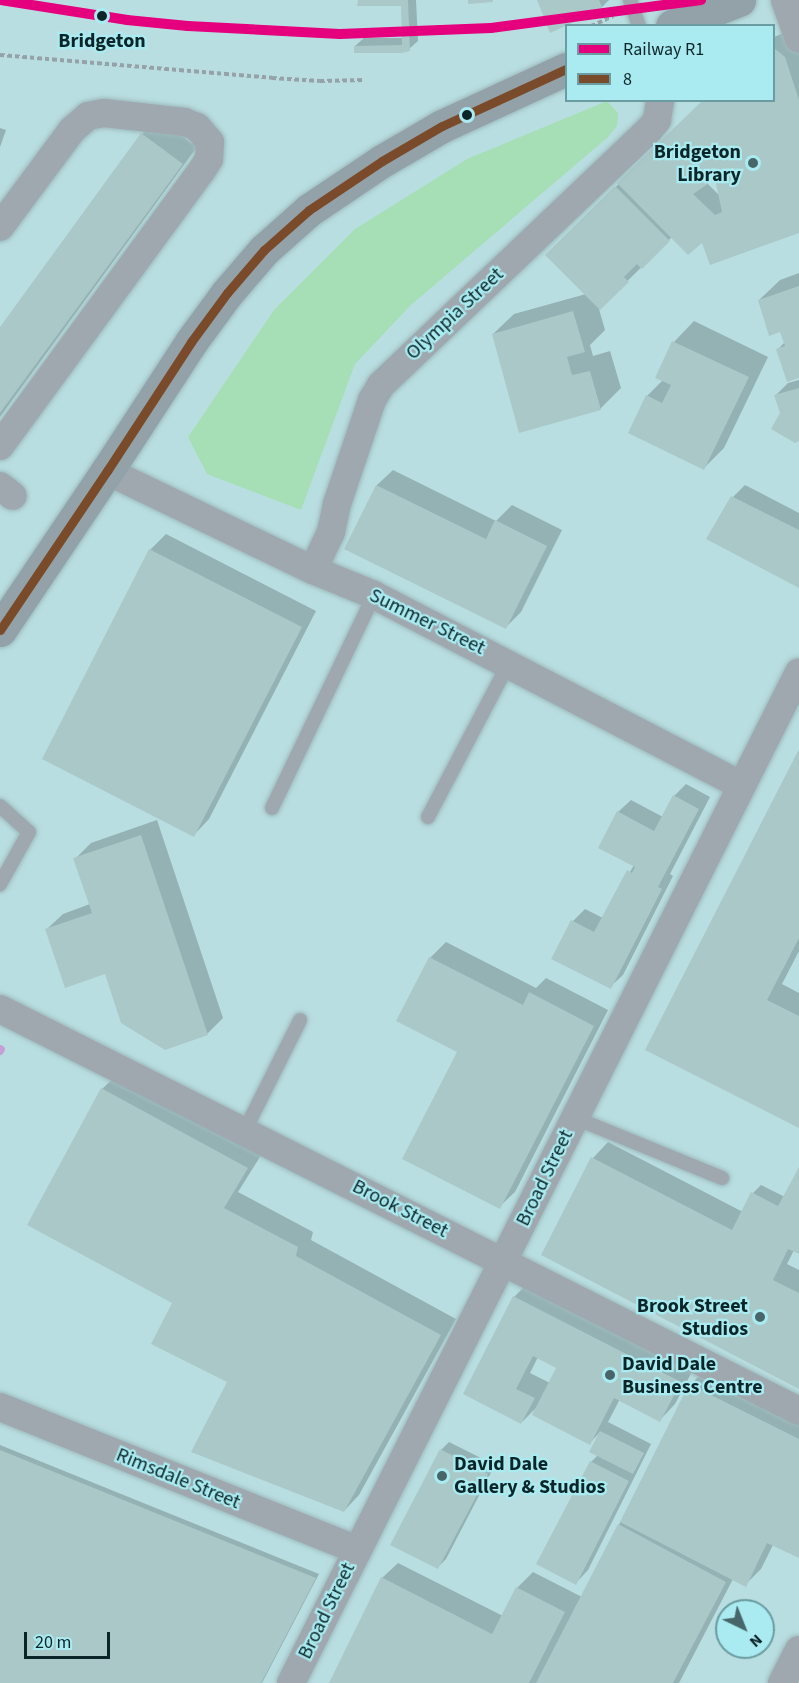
<!DOCTYPE html>
<style>
body{margin:0}
#map{position:relative;width:799px;height:1683px;overflow:hidden;background:#b9dee1;font-family:"Source Sans 3",sans-serif}
div>[style]{position:absolute}
.green>*{inset:0;background:#a6dfb5}
.shadow>*{inset:0;background:#0003}
.stream>*{height:8px;margin:-4px;padding:0 4px;transform-origin:4px;border-radius:4px;background:#c5a0d6}
.building>*{inset:0;background:#aac8c7}
.path>*{height:4px;margin-top:-2px;transform-origin:0;background:repeating-linear-gradient(90deg,#95a2a7 0 4.5px,transparent 0 7.5px)}
.roads{filter:drop-shadow(0 0 2px #9dbabd) drop-shadow(0 0 2px #9dbabd)}
.lane>*{height:14px;margin:-7px;padding:0 7px;transform-origin:7px;border-radius:7px;background:#9fa8ae}
.street>*{height:28px;margin:-14px;padding:0 14px;transform-origin:14px;border-radius:14px;background:#9fa8ae}
.primary>*{height:33px;margin:-16.5px;padding:0 16.5px;transform-origin:16.5px;border-radius:16.5px;background:#93a1a8}
.bus-1>*{height:9px;margin:-4.5px;padding:0 4.5px;transform-origin:4.5px;border-radius:4.5px;background:#7a4b2a}
.rail-1>*{height:10px;margin:-5px;padding:0 5px;transform-origin:5px;border-radius:5px;background:#e5007d}
.dots>*{width:16px;height:16px;translate:-50% -50%;box-sizing:border-box;border:3px solid #a9ebf1;border-radius:50%}
span{translate:-50% -50%;white-space:nowrap;text-align:center;line-height:1.15;-webkit-text-stroke:4.5px #a9ebf1;paint-order:stroke}
.stop-label{font-size:20px;color:#0b2629;font-weight:700}
.poi-label{font-size:20px;color:#0b2629;font-weight:700}
.right{translate:-100% -50%;text-align:right}
.left{translate:0 -50%;text-align:left}
.street-label{font-size:20px;color:#0b2629}
.legend{position:absolute;left:565px;top:24px;width:210px;height:78px;box-sizing:border-box;background:#a9ebf1;border:2px solid #6a9ca1;margin:0;padding:8px 10px;list-style:none;font-size:18px;color:#0b2629}
.legend li{display:flex;align-items:center;gap:12px;height:30px}
.legend b{width:30px;border:2px solid #6a9ca1}
.north{position:absolute;left:715px;top:1599px;width:60px;height:60px;box-sizing:border-box;background:#a9ebf1;border:2px solid #6a9ca1;border-radius:50%;rotate:137deg;font-size:16px;font-weight:700;line-height:24px;text-align:center;color:#0b2629}
.north::after{content:'';display:block;margin:auto;width:21px;height:27px;background:#486669;clip-path:polygon(50% 0,100% 100%,50% 72%,0 100%)}
.scale{position:absolute;left:24px;top:1632px;width:86px;height:27px;box-sizing:border-box;border:3px solid #0b2629;border-top:0;padding-left:8px;font-size:18px;line-height:21px;white-space:nowrap;color:#0b2629;-webkit-text-stroke:4px #a9ebf1;paint-order:stroke}
</style>
<div id="map">
<div class="green">
<div style="clip-path:polygon(607px 101px,618px 113px,617px 126px,607px 138px,411px 305px,355px 364px,301px 510px,207px 474px,188px 437px,274px 310px,355px 229px,467px 159px)"></div>
</div>
<div class="shadow">
<div style="clip-path:polygon(359px 0,416px 0,418px 41px,409px 49px,355px 46px,364px 38px,403px 38px,402px 4px)"></div>
<div style="clip-path:polygon(538px 0,609px 0,602px 7px)"></div>
<div style="clip-path:polygon(evenodd,786px 32px,799px 40px,799px 232px,703px 241px,672px 237px,599px 309px,605px 330px,590px 345px,593px 356px,610px 351px,621px 388px,600px 409px,493px 334px,514px 314px,586px 294px,547px 255px,664px 139px,774px 100px,774px 37px,786px 32px,716px 177px,720px 196px,707px 183px,716px 177px)"></div>
<div style="clip-path:polygon(158px 119px,197px 147px,0 417px,0 329px,142px 134px)"></div>
<div style="clip-path:polygon(0 128px,6px 130px,0 147px)"></div>
<div style="clip-path:polygon(799px 273px,799px 376px,778px 349px,785px 342px,781px 330px,759px 300px,780px 280px)"></div>
<div style="clip-path:polygon(694px 321px,768px 357px,724px 448px,704px 468px,630px 432px,647px 396px,663px 380px,657px 377px,674px 342px)"></div>
<div style="clip-path:polygon(799px 380px,799px 440px,782px 413px,776px 395px,788px 383px)"></div>
<div style="clip-path:polygon(393px 470px,496px 521px,512px 505px,562px 530px,521px 612px,506px 627px,346px 548px,377px 485px)"></div>
<div style="clip-path:polygon(745px 485px,799px 513px,799px 586px,733px 497px)"></div>
<div style="clip-path:polygon(166px 534px,316px 611px,209px 819px,194px 835px,150px 550px)"></div>
<div style="clip-path:polygon(799px 752px,799px 951px,782px 984px,799px 993px,799px 1126px,647px 1049px)"></div>
<div style="clip-path:polygon(686px 784px,710px 797px,670px 874px,673px 876px,623px 975px,610px 987px,573px 921px,585px 909px,603px 918px,634px 865px,618px 812px,631px 800px,663px 817px,674px 796px)"></div>
<div style="clip-path:polygon(157px 820px,223px 1018px,208px 1033px,165px 1048px,106px 972px,47px 929px,63px 914px,90px 904px,75px 859px,91px 843px)"></div>
<div style="clip-path:polygon(446px 942px,536px 988px,546px 978px,608px 1010px,515px 1192px,499px 1207px,459px 1052px,430px 958px)"></div>
<div style="clip-path:polygon(118px 1074px,263px 1152px,238px 1192px,313px 1232px,311px 1240px,456px 1319px,359px 1495px,344px 1511px,229px 1382px,174px 1302px,102px 1089px)"></div>
<div style="clip-path:polygon(608px 1142px,743px 1212px,753px 1193px,761px 1185px,785px 1197px,799px 1171px,799px 1252px,794px 1250px,787px 1264px,799px 1270px,799px 1387px,543px 1254px,593px 1158px)"></div>
<div style="clip-path:polygon(evenodd,530px 1281px,695px 1366px,675px 1404px,660px 1420px,620px 1399px,608px 1422px,651px 1444px,588px 1570px,576px 1583px,591px 1462px,598px 1455px,600px 1432px,590px 1443px,538px 1406px,521px 1423px,465px 1393px,515px 1296px,530px 1281px,538px 1357px,558px 1367px,550px 1383px,530px 1373px,538px 1357px)"></div>
<div style="clip-path:polygon(706px 1369px,799px 1416px,799px 1557px,773px 1545px,761px 1569px,745px 1585px,733px 1579px,679px 1683px,330px 1683px,382px 1578px,398px 1563px,503px 1616px,517px 1588px,533px 1572px,582px 1597px,691px 1384px)"></div>
<div style="clip-path:polygon(449px 1442px,495px 1465px,446px 1559px,438px 1567px,441px 1450px)"></div>
<div style="clip-path:polygon(0 1445px,319px 1574px,262px 1683px,0 1683px)"></div>
</div>
<div class="stream">
<div style="left:0;top:1051px;width:2px;rotate:-63deg"></div>
</div>
<div class="building">
<div style="clip-path:polygon(358px 0,408px 0,410px 51px,402px 53px,354px 53px,354px 46px,402px 45px,401px 6px,357px 6px)"></div>
<div style="clip-path:polygon(468px 0,493px 0,493px 2px,468px 4px)"></div>
<div style="clip-path:polygon(537px 0,599px 0,603px 9px,550px 33px)"></div>
<div style="clip-path:polygon(evenodd,774px 48px,785px 57px,799px 100px,799px 233px,710px 265px,702px 243px,688px 255px,617px 183px,703px 100px,774px 100px,774px 48px,715px 179px,722px 212px,715px 215px,693px 194px,715px 179px)"></div>
<div style="clip-path:polygon(141px 133px,183px 164px,0 413px,0 327px)"></div>
<div style="clip-path:polygon(615px 186px,670px 241px,642px 269px,637px 264px,624px 277px,629px 282px,600px 310px,545px 255px)"></div>
<div style="clip-path:polygon(799px 286px,799px 378px,787px 382px,776px 349px,785px 346px,780px 332px,769px 336px,758px 300px)"></div>
<div style="clip-path:polygon(573px 311px,585px 352px,567px 357px,572px 375px,590px 371px,601px 410px,519px 433px,492px 334px)"></div>
<div style="clip-path:polygon(672px 341px,749px 377px,704px 470px,628px 433px,646px 395px,662px 403px,671px 385px,655px 378px)"></div>
<div style="clip-path:polygon(799px 388px,799px 441px,795px 443px,771px 429px,780px 413px,774px 395px)"></div>
<div style="clip-path:polygon(376px 485px,486px 539px,495px 520px,547px 546px,506px 629px,344px 549px)"></div>
<div style="clip-path:polygon(731px 496px,799px 530px,799px 588px,706px 539px)"></div>
<div style="clip-path:polygon(149px 549px,302px 627px,194px 837px,42px 759px)"></div>
<div style="clip-path:polygon(799px 749px,799px 938px,767px 1000px,799px 1016px,799px 1128px,645px 1050px)"></div>
<div style="clip-path:polygon(673px 795px,699px 809px,658px 887px,662px 889px,611px 989px,551px 959px,571px 920px,594px 932px,627px 870px,632px 873px,635px 867px,598px 848px,617px 811px,654px 831px)"></div>
<div style="clip-path:polygon(141px 835px,208px 1035px,165px 1050px,121px 1023px,105px 974px,65px 988px,45px 929px,92px 913px,73px 858px)"></div>
<div style="clip-path:polygon(429px 957px,523px 1005px,529px 992px,594px 1026px,500px 1209px,402px 1159px,457px 1052px,396px 1021px)"></div>
<div style="clip-path:polygon(101px 1088px,248px 1168px,224px 1208px,298px 1247px,296px 1256px,441px 1335px,344px 1512px,191px 1452px,227px 1382px,151px 1344px,172px 1303px,27px 1225px)"></div>
<div style="clip-path:polygon(591px 1157px,732px 1230px,751px 1192px,778px 1206px,799px 1167px,799px 1254px,788px 1249px,773px 1280px,799px 1293px,799px 1389px,541px 1255px)"></div>
<div style="clip-path:polygon(513px 1296px,681px 1382px,660px 1422px,614px 1398px,590px 1445px,532px 1415px,556px 1368px,533px 1356px,516px 1389px,535px 1398px,521px 1424px,463px 1394px)"></div>
<div style="clip-path:polygon(689px 1384px,799px 1439px,799px 1558px,767px 1543px,746px 1587px,620px 1522px)"></div>
<div style="clip-path:polygon(600px 1431px,644px 1453px,633px 1474px,589px 1452px)"></div>
<div style="clip-path:polygon(440px 1449px,488px 1474px,438px 1569px,390px 1545px)"></div>
<div style="clip-path:polygon(0 1450px,316px 1578px,261px 1683px,0 1683px)"></div>
<div style="clip-path:polygon(590px 1461px,629px 1481px,576px 1585px,536px 1564px)"></div>
<div style="clip-path:polygon(618px 1524px,726px 1582px,673px 1683px,536px 1683px)"></div>
<div style="clip-path:polygon(381px 1577px,492px 1634px,516px 1587px,565px 1612px,529px 1683px,329px 1683px)"></div>
</div>
<div class="path">
<div style="left:591px;top:26px;width:24px;rotate:-24deg"></div>
<div style="left:0;top:55px;width:273px;rotate:4.8deg"></div>
<div style="left:272px;top:78px;width:48px;rotate:3.6deg"></div>
<div style="left:320px;top:81px;width:45px;rotate:-1.3deg"></div>
</div>
<div class="roads">
<div class="lane">
<div style="left:630px;top:0;width:28px;rotate:71deg"></div>
<div style="left:0;top:806px;width:39px;rotate:42deg"></div>
<div style="left:29px;top:832px;width:60px;rotate:119.1deg"></div>
<div style="left:272px;top:808px;width:236px;rotate:-64.4deg"></div>
<div style="left:428px;top:817px;width:174px;rotate:-62.3deg"></div>
<div style="left:575px;top:1118px;width:159px;rotate:22.2deg"></div>
<div style="left:245px;top:1130px;width:123px;rotate:-63.4deg"></div>
</div>
<div class="street">
<div style="left:785px;top:0;width:41px;rotate:70.3deg"></div>
<div style="left:0;top:227px;width:121px;rotate:-53.4deg"></div>
<div style="left:72px;top:130px;width:21px;rotate:-41deg"></div>
<div style="left:88px;top:116px;width:16px;rotate:-11deg"></div>
<div style="left:104px;top:113px;width:81px;rotate:6.4deg"></div>
<div style="left:184px;top:122px;width:14px;rotate:21deg"></div>
<div style="left:197px;top:127px;width:20px;rotate:49deg"></div>
<div style="left:210px;top:142px;width:17px;rotate:93deg"></div>
<div style="left:209px;top:159px;width:13px;rotate:122deg"></div>
<div style="left:202px;top:170px;width:342px;rotate:126.2deg"></div>
<div style="left:107px;top:471px;width:229px;rotate:25.7deg"></div>
<div style="left:313px;top:570px;width:66px;rotate:22.3deg"></div>
<div style="left:374px;top:595px;width:413px;rotate:27.4deg"></div>
<div style="left:0;top:486px;width:16px;rotate:38deg"></div>
<div style="left:313px;top:570px;width:42px;rotate:-64.7deg"></div>
<div style="left:331px;top:532px;width:29px;rotate:-78deg"></div>
<div style="left:337px;top:504px;width:110px;rotate:-71.4deg"></div>
<div style="left:372px;top:400px;width:17px;rotate:-59deg"></div>
<div style="left:381px;top:385px;width:370px;rotate:-43.6deg"></div>
<div style="left:649px;top:130px;width:13px;rotate:-51deg"></div>
<div style="left:657px;top:120px;width:20px;rotate:-81deg"></div>
<div style="left:0;top:1009px;width:894px;rotate:26.71deg"></div>
<div style="left:0;top:1407px;width:385px;rotate:21.8deg"></div>
<div style="left:291px;top:1683px;width:1131px;rotate:-63.32deg"></div>
<div style="left:782px;top:1683px;width:37px;rotate:-63deg"></div>
</div>
<div class="primary">
<div style="left:672px;top:26px;width:72px;rotate:-21.2deg"></div>
<div style="left:0;top:630px;width:192px;rotate:-56.1deg"></div>
<div style="left:107px;top:471px;width:154px;rotate:-56.9deg"></div>
<div style="left:191px;top:342px;width:61px;rotate:-53.7deg"></div>
<div style="left:227px;top:293px;width:57px;rotate:-49.3deg"></div>
<div style="left:264px;top:250px;width:60px;rotate:-41.6deg"></div>
<div style="left:309px;top:210px;width:88px;rotate:-33.9deg"></div>
<div style="left:382px;top:161px;width:69px;rotate:-30.3deg"></div>
<div style="left:442px;top:126px;width:136px;rotate:-24.7deg"></div>
</div>
</div>
<div class="bus-1">
<div style="left:0;top:630px;width:192px;rotate:-56.1deg"></div>
<div style="left:107px;top:471px;width:154px;rotate:-56.9deg"></div>
<div style="left:191px;top:342px;width:61px;rotate:-53.7deg"></div>
<div style="left:227px;top:293px;width:57px;rotate:-49.3deg"></div>
<div style="left:264px;top:250px;width:60px;rotate:-41.6deg"></div>
<div style="left:309px;top:210px;width:88px;rotate:-33.9deg"></div>
<div style="left:382px;top:161px;width:69px;rotate:-30.3deg"></div>
<div style="left:442px;top:126px;width:136px;rotate:-24.7deg"></div>
</div>
<div class="rail-1">
<div style="left:0;top:0;width:129px;rotate:8.9deg"></div>
<div style="left:127px;top:20px;width:61px;rotate:5.6deg"></div>
<div style="left:188px;top:26px;width:152px;rotate:3deg"></div>
<div style="left:340px;top:34px;width:151px;rotate:-2.3deg"></div>
<div style="left:491px;top:28px;width:212px;rotate:-7.6deg"></div>
</div>
<div class="dots">
<div style="left:102px;top:16px;background:#0b2629"></div>
<div style="left:467px;top:115px;background:#0b2629"></div>
<div style="left:753px;top:163px;background:#486669"></div>
<div style="left:760px;top:1317px;background:#486669"></div>
<div style="left:610px;top:1375px;background:#486669"></div>
<div style="left:442px;top:1476px;background:#486669"></div>
</div>
<div class="stop-label">
<span style="left:102px;top:41px">Bridgeton</span>
</div>
<div class="poi-label">
<span class="right" style="left:741px;top:164px">Bridgeton<br>Library</span>
<span class="right" style="left:748px;top:1318px">Brook Street<br>Studios</span>
<span class="left" style="left:622px;top:1376px">David Dale<br>Business Centre</span>
<span class="left" style="left:454px;top:1476px">David Dale<br>Gallery &amp; Studios</span>
</div>
<div class="street-label">
<span style="left:455px;top:314px;rotate:-43deg">Olympia Street</span>
<span style="left:427px;top:622px;rotate:26deg">Summer Street</span>
<span style="left:545px;top:1178px;rotate:-64deg">Broad Street</span>
<span style="left:400px;top:1209px;rotate:27deg">Brook Street</span>
<span style="left:178px;top:1479px;rotate:22deg">Rimsdale Street</span>
<span style="left:327px;top:1611px;rotate:-64deg">Broad Street</span>
</div>
<ul class="legend">
<li><b style="height:8px;background:#e5007d"></b>Railway R1</li>
<li><b style="height:8px;background:#7a4b2a"></b>8</li>
</ul>
<div class="north">N</div>
<div class="scale">20 m</div>
</div>
